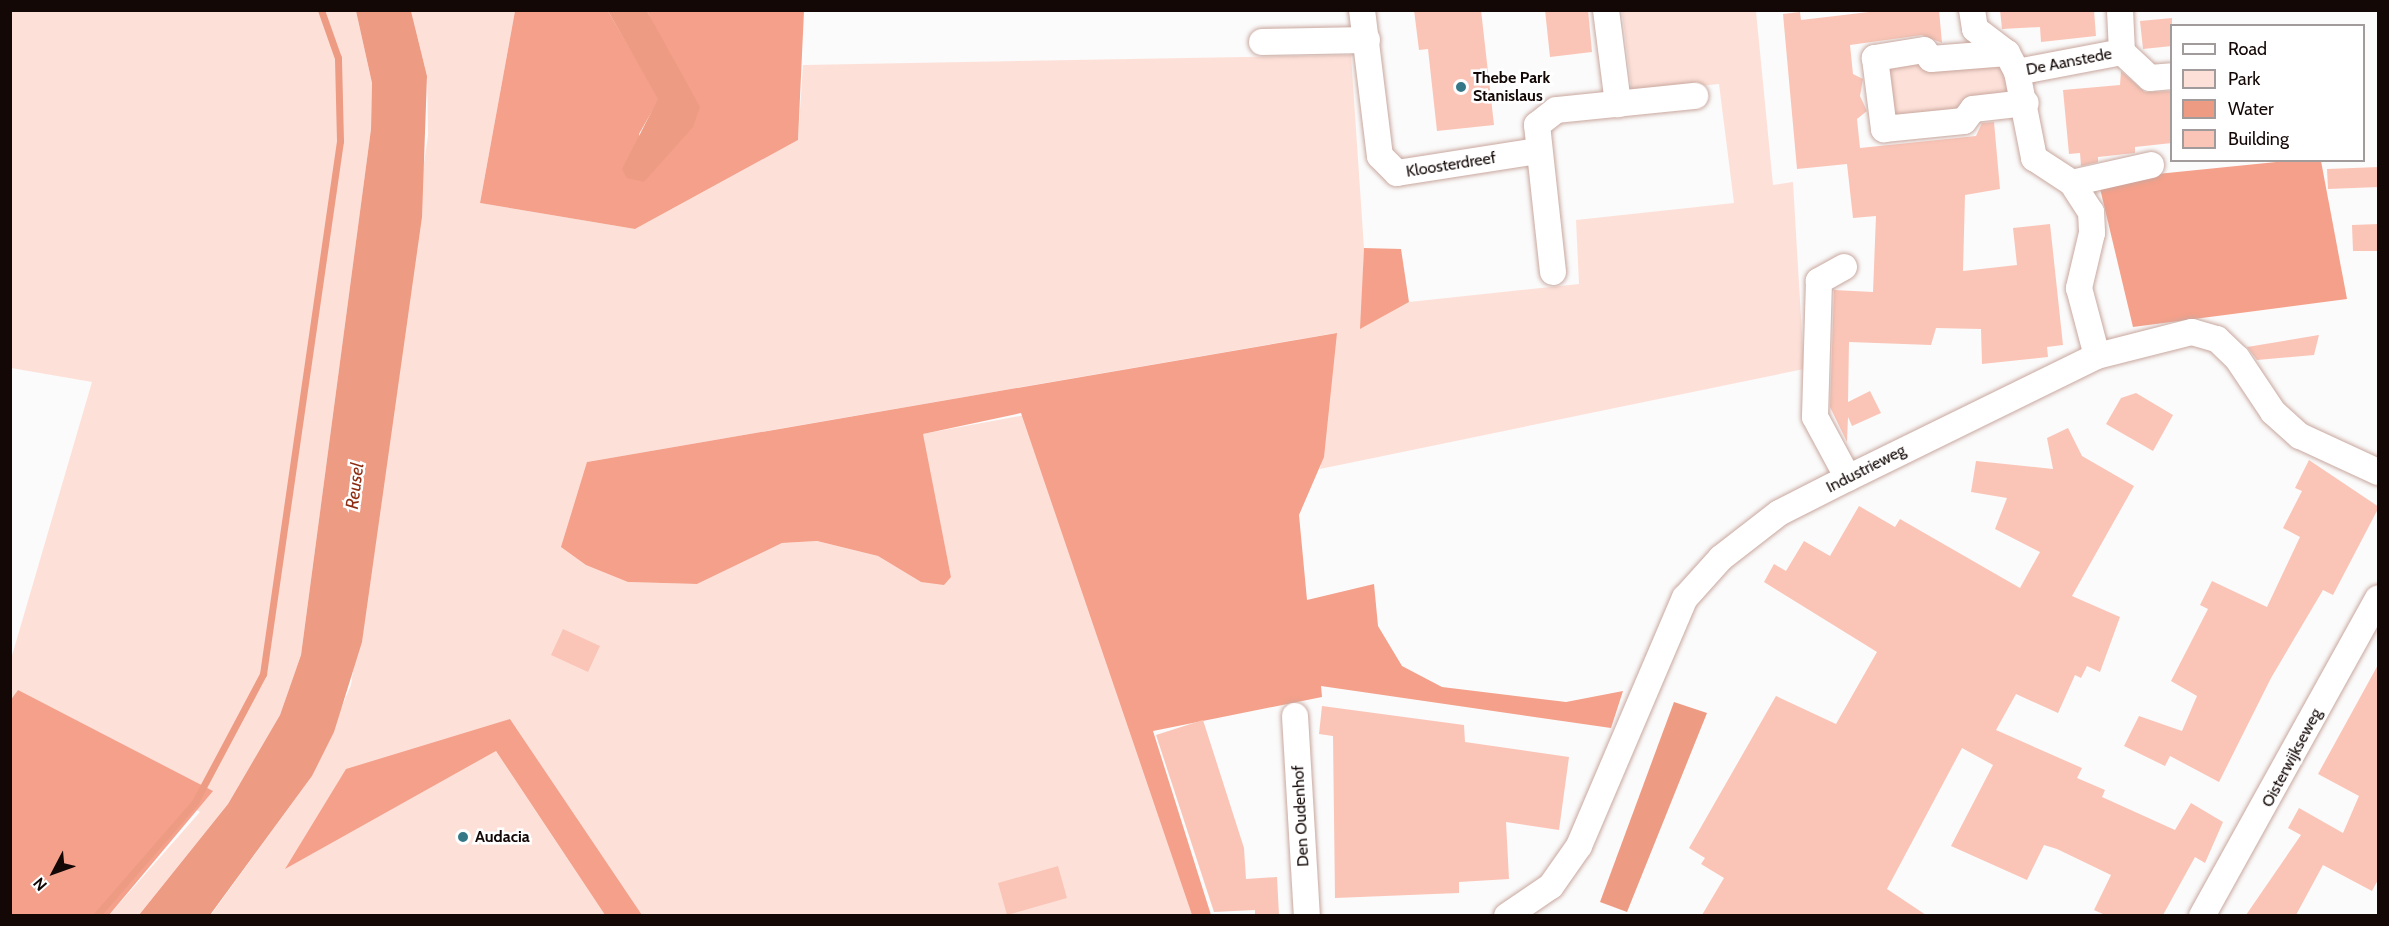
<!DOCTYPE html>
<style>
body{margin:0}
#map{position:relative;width:2389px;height:926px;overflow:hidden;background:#fbfbfb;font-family:Cabin,sans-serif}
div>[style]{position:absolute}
.green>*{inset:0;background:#fde1d9}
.forest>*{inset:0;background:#f4a08a}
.water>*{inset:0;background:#ee9b84}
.stream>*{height:7px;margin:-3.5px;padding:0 3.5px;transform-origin:3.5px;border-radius:3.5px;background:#ee9b84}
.building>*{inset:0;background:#fac5b7}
.roads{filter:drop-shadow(0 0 2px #c8a79e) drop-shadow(0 0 2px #c8a79e)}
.minor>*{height:26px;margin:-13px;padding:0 13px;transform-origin:13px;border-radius:13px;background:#fff}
.dots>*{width:16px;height:16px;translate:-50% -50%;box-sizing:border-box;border:3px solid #fff;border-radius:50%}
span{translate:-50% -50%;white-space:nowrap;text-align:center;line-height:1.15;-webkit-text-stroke:5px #fff;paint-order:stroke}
.street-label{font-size:16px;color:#130806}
.poi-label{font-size:16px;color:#130806;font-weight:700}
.left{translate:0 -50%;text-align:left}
.water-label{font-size:18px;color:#8e2d12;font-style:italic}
.frame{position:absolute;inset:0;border:12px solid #130806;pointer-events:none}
.legend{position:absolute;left:2170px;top:24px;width:195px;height:138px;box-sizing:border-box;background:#fff;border:2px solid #a19c9b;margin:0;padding:8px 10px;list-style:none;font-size:18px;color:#130806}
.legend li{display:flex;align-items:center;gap:12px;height:30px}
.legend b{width:30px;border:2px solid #a19c9b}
.north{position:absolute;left:24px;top:842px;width:60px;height:60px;-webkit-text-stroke:4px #fff;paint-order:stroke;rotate:229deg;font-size:16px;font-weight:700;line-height:24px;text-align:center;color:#130806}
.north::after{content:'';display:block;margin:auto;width:21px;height:27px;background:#130806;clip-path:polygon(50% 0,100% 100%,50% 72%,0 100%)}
</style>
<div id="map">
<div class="green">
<div style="clip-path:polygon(11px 11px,356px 11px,372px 83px,371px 129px,301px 655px,280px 715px,228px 804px,139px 915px,109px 915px,200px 812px,18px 690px,11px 701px,11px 659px,92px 382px,11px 368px)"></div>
<div style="clip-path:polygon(411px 11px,515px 11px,480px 203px,635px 229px,798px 140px,803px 65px,1351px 55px,1364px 248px,1361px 328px,1409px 302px,1579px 284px,1576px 220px,1734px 203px,1719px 84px,1632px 93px,1622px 11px,1756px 11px,1773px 185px,1793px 182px,1804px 369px,1320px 469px,1336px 333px,587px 462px,628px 582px,697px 584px,782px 543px,817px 541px,878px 556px,921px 582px,951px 577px,922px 434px,1025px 415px,1192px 915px,642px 915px,510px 719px,328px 805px,286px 868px,496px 751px,605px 915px,210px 916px,312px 776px,351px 685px,428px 135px,427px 76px)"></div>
<div style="clip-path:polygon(2002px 61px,2014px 97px,1963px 117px,1893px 124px,1883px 64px)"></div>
</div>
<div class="forest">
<div style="clip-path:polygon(515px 11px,608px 11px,659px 99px,639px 134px,644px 182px,668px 54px,647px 11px,804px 11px,798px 140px,635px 229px,480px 203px)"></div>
<div style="clip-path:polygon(2286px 161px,2321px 161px,2347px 299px,2133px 327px,2098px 180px)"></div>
<div style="clip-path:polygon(1364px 248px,1401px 249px,1409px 302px,1360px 329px)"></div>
<div style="clip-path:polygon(1337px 333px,1324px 457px,1299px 515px,1307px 600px,1374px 584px,1378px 626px,1402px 666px,1442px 687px,1566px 702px,1623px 691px,1611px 728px,1321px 686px,1322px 697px,1153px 731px,1211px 915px,1192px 915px,1021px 413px,923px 434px,951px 577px,944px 585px,921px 582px,878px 556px,817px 541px,782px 543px,697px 584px,628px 582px,586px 565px,561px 547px,587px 462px)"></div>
<div style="clip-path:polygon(18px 690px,213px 791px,109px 915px,11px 915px,10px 701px)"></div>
<div style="clip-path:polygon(510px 719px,642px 915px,605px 915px,496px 751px,285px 869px,346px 769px)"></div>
</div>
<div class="water">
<div style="clip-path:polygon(356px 11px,411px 11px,427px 76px,422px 217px,362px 642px,334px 732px,312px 776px,210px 915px,139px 915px,228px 804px,280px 715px,301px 655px,371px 129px,372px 83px)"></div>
<div style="clip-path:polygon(608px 11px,647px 11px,700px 107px,693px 127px,644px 182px,627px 178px,622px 169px,658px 99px)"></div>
<div style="clip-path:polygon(1674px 702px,1707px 713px,1627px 912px,1600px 902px)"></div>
</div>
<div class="stream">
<div style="left:96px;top:916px;width:151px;rotate:-49deg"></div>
<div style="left:195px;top:802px;width:145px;rotate:-62deg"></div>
<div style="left:263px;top:674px;width:539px;rotate:-81.78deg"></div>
<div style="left:340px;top:141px;width:83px;rotate:-91.4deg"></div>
<div style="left:338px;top:58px;width:51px;rotate:-109.5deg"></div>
</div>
<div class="building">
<div style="clip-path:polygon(1414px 10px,1481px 10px,1494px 125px,1437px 131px,1428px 49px,1419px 50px)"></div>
<div style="clip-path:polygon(1545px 10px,1588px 10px,1592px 52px,1550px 57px)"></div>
<div style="clip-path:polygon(1886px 10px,1939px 10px,1942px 43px,1922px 35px,1850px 45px,1853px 74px,1863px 79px,1860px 96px,1867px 111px,1857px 119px,1860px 148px,1976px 136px,1982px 123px,1994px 122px,2000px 189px,1965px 195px,1963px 271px,2017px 265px,2013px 228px,2050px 224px,2063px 345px,2047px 347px,2048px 357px,1982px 364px,1981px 329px,1936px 328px,1931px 345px,1849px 342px,1848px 402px,1870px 391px,1881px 413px,1852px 426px,1848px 417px,1847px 442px,1830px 407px,1834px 290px,1873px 292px,1876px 216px,1853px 218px,1847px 164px,1797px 169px,1783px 14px,1800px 12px,1801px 20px)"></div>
<div style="clip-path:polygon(2000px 10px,2094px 10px,2096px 36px,2041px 42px,2040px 27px,2002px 29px)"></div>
<div style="clip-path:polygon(2172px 18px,2172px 46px,2143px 49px,2140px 21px)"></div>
<div style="clip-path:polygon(2121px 71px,2145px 92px,2172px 91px,2172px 143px,2135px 147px,2135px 153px,2098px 157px,2098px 162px,2081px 166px,2080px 153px,2069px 154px,2063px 90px,2120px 85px)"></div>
<div style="clip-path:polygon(2379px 167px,2379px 187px,2328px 189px,2327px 169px)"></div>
<div style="clip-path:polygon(2379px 224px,2379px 251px,2353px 251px,2352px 225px)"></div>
<div style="clip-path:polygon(2319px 335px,2314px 355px,2257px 360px,2247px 347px)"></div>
<div style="clip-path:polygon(2136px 393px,2173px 415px,2153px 451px,2106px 424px,2121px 398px)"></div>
<div style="clip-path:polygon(2068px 428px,2082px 456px,2134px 486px,2072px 596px,2120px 617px,2100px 672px,2087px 666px,2081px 678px,2075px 675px,2058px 713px,2016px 694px,1996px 730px,2082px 768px,2077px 778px,2105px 790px,2102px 797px,2175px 830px,2191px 803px,2223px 822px,2205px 863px,2195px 857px,2163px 915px,2105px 915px,2094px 910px,2111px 875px,2057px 849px,2044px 845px,2027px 880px,1951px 846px,1993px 765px,1962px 748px,1887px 889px,1926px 915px,1702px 915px,1724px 878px,1701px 864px,1705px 858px,1689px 848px,1776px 696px,1836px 724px,1877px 652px,1764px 582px,1774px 564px,1786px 571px,1804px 541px,1830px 556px,1859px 506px,1895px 527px,1900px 519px,2020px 588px,2040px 552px,1995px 529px,2007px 498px,1971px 492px,1976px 461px,2053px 469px,2047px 438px)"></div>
<div style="clip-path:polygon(2309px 460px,2379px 507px,2333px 595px,2323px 590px,2271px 678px,2219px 782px,2170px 756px,2165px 766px,2124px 746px,2139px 716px,2182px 731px,2197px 696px,2171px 681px,2208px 609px,2200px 605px,2212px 581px,2267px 607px,2300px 537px,2283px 528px,2302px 491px,2295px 488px)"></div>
<div style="clip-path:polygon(563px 629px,600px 646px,588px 672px,551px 655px)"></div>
<div style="clip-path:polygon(2379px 663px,2379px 878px,2372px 891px,2323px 865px,2296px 915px,2246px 915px,2301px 835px,2288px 828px,2299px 808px,2343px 833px,2359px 796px,2318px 774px)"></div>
<div style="clip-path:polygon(1322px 706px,1464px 725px,1465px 742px,1569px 757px,1559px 830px,1506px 822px,1509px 879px,1459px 882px,1459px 893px,1335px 898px,1333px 736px,1319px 734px)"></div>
<div style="clip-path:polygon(1203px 720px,1244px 848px,1246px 879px,1277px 877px,1279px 915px,1255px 915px,1255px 910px,1214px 912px,1156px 735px)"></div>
<div style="clip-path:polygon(1058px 866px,1067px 898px,1007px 915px,998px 883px)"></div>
</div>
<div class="roads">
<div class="minor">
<div style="left:1362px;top:10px;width:147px;rotate:83deg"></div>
<div style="left:1380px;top:156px;width:24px;rotate:45deg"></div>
<div style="left:1397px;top:173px;width:143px;rotate:-8.9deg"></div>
<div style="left:1606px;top:10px;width:95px;rotate:82.7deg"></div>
<div style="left:1972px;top:10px;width:19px;rotate:81deg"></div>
<div style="left:1975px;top:29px;width:40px;rotate:37deg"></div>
<div style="left:2007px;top:53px;width:21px;rotate:62deg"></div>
<div style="left:2017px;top:72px;width:88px;rotate:78.8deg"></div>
<div style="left:2034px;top:158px;width:45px;rotate:33.3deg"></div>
<div style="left:2072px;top:183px;width:35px;rotate:57deg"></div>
<div style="left:2091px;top:212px;width:21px;rotate:87deg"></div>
<div style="left:2092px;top:233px;width:57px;rotate:103.3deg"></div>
<div style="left:2079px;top:288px;width:70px;rotate:75.2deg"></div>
<div style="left:2120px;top:10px;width:42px;rotate:87.3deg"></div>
<div style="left:1262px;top:42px;width:105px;rotate:-1.1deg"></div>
<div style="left:2007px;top:53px;width:76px;rotate:175.5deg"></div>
<div style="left:1931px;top:59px;width:11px;rotate:-128deg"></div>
<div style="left:1924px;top:50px;width:50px;rotate:170.7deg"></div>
<div style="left:1875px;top:58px;width:72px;rotate:82.8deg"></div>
<div style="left:1884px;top:129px;width:80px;rotate:-5.7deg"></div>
<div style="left:1964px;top:121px;width:15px;rotate:-53deg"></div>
<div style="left:1973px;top:109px;width:53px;rotate:-6.5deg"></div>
<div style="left:2017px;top:72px;width:107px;rotate:-10.8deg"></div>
<div style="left:2122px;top:52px;width:38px;rotate:43deg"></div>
<div style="left:2150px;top:78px;width:22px;rotate:-5deg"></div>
<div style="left:2072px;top:183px;width:81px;rotate:-12.8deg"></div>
<div style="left:1844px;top:267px;width:29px;rotate:151deg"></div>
<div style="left:1819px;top:281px;width:136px;rotate:91.7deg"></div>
<div style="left:1815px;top:417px;width:69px;rotate:61.6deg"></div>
<div style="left:1553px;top:272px;width:148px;rotate:-96.2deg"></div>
<div style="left:1537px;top:125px;width:24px;rotate:-38deg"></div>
<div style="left:1556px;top:110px;width:140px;rotate:-5.8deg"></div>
<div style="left:1295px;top:716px;width:200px;rotate:86.6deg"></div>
<div style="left:1507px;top:916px;width:53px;rotate:-34.3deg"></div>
<div style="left:1551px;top:886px;width:49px;rotate:-55deg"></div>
<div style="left:1579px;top:846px;width:270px;rotate:-66.9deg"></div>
<div style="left:1685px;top:598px;width:54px;rotate:-48deg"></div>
<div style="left:1721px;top:558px;width:73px;rotate:-37.8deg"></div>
<div style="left:1779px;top:513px;width:77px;rotate:-26.9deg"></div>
<div style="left:1848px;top:478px;width:277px;rotate:-26.1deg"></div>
<div style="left:2097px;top:356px;width:98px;rotate:-14.2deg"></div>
<div style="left:2192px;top:332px;width:26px;rotate:16deg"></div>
<div style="left:2217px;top:339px;width:28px;rotate:44deg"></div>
<div style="left:2237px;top:358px;width:65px;rotate:56.3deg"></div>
<div style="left:2273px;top:412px;width:36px;rotate:42deg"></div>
<div style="left:2300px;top:436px;width:86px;rotate:24.8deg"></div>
<div style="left:2202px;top:916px;width:363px;rotate:-61deg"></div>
</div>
</div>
<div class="dots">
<div style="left:1461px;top:87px;background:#347888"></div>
<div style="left:463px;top:837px;background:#347888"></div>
</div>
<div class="street-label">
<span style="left:2069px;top:62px;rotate:-11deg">De Aanstede</span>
<span style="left:1451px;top:165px;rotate:-9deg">Kloosterdreef</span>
<span style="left:1866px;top:469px;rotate:-27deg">Industrieweg</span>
<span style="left:2292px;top:758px;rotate:-62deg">Oisterwijkseweg</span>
<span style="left:1301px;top:816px;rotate:-93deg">Den Oudenhof</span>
</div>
<div class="poi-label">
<span class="left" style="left:1473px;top:87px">Thebe Park<br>Stanislaus</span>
<span class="left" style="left:475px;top:837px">Audacia</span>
</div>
<div class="water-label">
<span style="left:355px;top:486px;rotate:-83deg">Reusel</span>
</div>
<div class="frame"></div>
<ul class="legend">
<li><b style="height:8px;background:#fff"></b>Road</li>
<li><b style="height:16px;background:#fde1d9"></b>Park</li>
<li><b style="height:16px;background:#ee9b84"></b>Water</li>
<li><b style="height:16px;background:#fac5b7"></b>Building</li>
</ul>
<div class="north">N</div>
</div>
